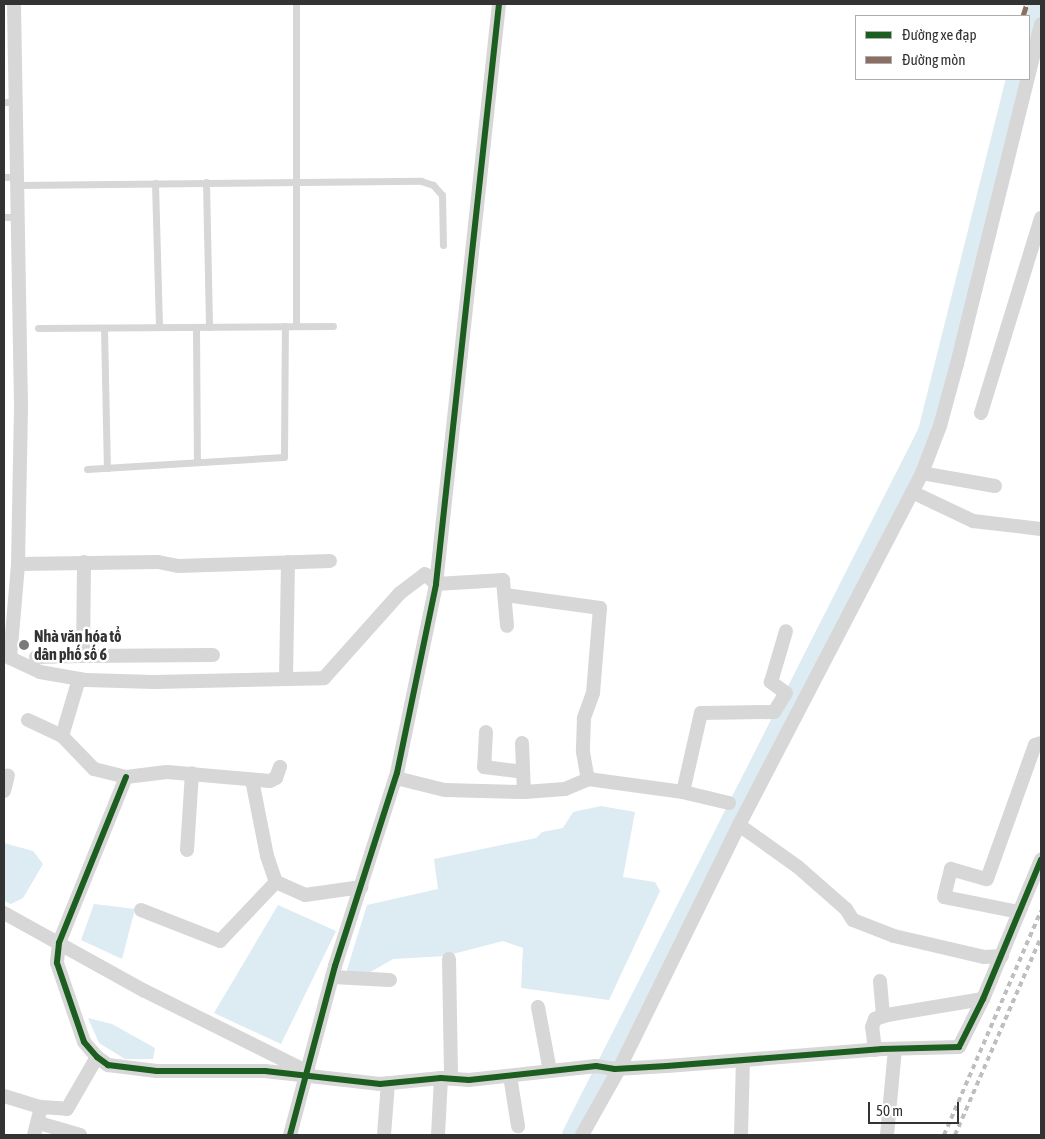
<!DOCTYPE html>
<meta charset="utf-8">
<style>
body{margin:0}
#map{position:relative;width:1045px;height:1139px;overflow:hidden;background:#fff;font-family:"Asap Condensed",sans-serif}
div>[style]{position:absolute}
.water>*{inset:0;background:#ddebf3}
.river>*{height:22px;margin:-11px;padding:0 11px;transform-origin:11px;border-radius:11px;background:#ddebf3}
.service>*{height:7px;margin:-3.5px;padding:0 3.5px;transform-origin:3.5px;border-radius:3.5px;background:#d7d7d7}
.minor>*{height:14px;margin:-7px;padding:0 7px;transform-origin:7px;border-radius:7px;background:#d7d7d7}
.rail>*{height:4px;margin-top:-2px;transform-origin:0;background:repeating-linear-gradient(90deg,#bebebe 0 5px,transparent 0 9px)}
.quiet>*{height:5px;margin-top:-2.5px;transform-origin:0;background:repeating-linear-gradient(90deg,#8d6e63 0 10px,transparent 0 15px)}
.cycleway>*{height:6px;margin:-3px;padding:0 3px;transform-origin:3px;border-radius:3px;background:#1b5e20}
.dots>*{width:14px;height:14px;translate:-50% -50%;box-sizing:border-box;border:2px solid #fff;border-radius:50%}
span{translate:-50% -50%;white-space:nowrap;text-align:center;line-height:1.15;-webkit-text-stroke:5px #fff;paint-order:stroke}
.poi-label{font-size:16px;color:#333;font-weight:700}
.left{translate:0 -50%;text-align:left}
.frame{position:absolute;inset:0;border:5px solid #333;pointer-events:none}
.legend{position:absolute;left:855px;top:15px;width:175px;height:65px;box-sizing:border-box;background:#fff;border:1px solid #adadad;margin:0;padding:6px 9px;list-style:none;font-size:15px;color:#333}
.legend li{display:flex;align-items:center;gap:10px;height:25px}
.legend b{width:25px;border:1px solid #adadad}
.scale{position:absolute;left:868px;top:1102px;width:91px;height:22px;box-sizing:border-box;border:2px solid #333;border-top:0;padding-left:6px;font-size:15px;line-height:18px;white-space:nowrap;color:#333;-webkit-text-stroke:4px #fff;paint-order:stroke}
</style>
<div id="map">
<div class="water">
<div style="clip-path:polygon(601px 806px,635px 812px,623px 877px,655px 882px,660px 891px,609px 1000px,521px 988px,523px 948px,503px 941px,445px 956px,393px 959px,367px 974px,346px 973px,367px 905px,438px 889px,434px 859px,536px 838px,542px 832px,563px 828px,573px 812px)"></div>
<div style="clip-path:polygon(4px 843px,33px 851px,43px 864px,23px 898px,11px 904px,4px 901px)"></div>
<div style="clip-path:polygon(94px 904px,135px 909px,122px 959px,81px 940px)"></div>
<div style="clip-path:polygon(278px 905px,336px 931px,281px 1044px,214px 1013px)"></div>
<div style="clip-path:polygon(88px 1018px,112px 1024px,155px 1048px,153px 1059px,125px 1059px,99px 1043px)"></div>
</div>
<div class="river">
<div style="left:1029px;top:29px;width:26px;rotate:-77deg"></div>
<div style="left:573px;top:1135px;width:788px;rotate:-63.14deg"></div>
<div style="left:929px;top:432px;width:364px;rotate:-76deg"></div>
</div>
<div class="service">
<div style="left:4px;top:102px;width:12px"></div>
<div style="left:4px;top:177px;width:13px"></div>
<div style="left:206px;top:182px;width:145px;rotate:88.8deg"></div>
<div style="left:155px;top:183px;width:144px;rotate:88.4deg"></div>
<div style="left:17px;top:185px;width:404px;rotate:-0.6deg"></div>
<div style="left:421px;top:181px;width:13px;rotate:18deg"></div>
<div style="left:433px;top:185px;width:13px;rotate:48deg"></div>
<div style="left:442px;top:195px;width:50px;rotate:88.9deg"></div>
<div style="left:4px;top:217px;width:14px"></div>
<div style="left:296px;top:326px;width:322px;rotate:-90deg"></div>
<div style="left:196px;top:327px;width:134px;rotate:89.6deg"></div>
<div style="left:38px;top:328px;width:295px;rotate:-0.4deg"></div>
<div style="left:104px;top:328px;width:140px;rotate:88.8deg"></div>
<div style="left:87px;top:469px;width:197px;rotate:-3.5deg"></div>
<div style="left:284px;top:457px;width:131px;rotate:-89.6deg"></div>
</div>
<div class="minor">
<div style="left:981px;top:413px;width:204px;rotate:-72.9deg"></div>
<div style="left:995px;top:486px;width:74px;rotate:-169.9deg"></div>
<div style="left:922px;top:473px;width:50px;rotate:-69deg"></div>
<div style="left:940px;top:426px;width:64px;rotate:-74.7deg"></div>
<div style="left:957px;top:364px;width:350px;rotate:-76.1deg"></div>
<div style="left:912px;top:492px;width:68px;rotate:25.4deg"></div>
<div style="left:973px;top:521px;width:68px;rotate:6.7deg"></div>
<div style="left:84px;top:562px;width:94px;rotate:90.6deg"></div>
<div style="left:83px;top:656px;width:130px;rotate:-0.4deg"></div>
<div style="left:18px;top:564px;width:140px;rotate:-0.8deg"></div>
<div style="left:158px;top:562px;width:20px;rotate:11deg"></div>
<div style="left:178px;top:566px;width:152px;rotate:-1.9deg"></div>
<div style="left:505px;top:595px;width:96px;rotate:7.8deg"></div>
<div style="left:600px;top:608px;width:85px;rotate:94.7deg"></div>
<div style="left:593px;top:693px;width:27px;rotate:110deg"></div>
<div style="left:584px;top:718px;width:34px;rotate:92deg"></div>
<div style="left:583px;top:752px;width:27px;rotate:80deg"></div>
<div style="left:36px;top:657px;width:47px;rotate:-1.2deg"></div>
<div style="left:10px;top:658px;width:94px;rotate:-85.1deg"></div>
<div style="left:18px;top:564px;width:158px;rotate:-88.9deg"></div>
<div style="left:21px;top:406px;width:402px;rotate:-91deg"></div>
<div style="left:10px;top:658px;width:33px;rotate:25deg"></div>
<div style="left:40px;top:672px;width:47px;rotate:9.9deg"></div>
<div style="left:86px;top:680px;width:68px;rotate:1.7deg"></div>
<div style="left:154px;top:682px;width:170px;rotate:-1.3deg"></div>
<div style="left:324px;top:678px;width:114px;rotate:-48.2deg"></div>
<div style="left:400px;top:593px;width:31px;rotate:-37deg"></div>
<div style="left:425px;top:574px;width:15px;rotate:42deg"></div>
<div style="left:436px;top:584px;width:67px;rotate:-3.4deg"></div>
<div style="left:503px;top:580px;width:46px;rotate:85deg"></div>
<div style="left:286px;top:678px;width:116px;rotate:-89deg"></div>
<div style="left:79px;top:679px;width:59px;rotate:106.6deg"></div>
<div style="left:62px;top:736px;width:46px;rotate:45.9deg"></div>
<div style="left:94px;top:769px;width:33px;rotate:14deg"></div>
<div style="left:126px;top:777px;width:41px;rotate:-7deg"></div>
<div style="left:167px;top:772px;width:103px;rotate:5deg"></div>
<div style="left:270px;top:781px;width:7px;rotate:-27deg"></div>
<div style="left:276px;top:778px;width:12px;rotate:-70deg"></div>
<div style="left:28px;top:720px;width:38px;rotate:25deg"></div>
<div style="left:486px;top:732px;width:35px;rotate:93deg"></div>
<div style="left:484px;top:767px;width:39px;rotate:7deg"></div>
<div style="left:522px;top:743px;width:49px;rotate:87.7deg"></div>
<div style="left:126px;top:777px;width:179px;rotate:112deg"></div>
<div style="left:59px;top:943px;width:20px;rotate:96deg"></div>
<div style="left:57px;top:963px;width:83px;rotate:71.1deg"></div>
<div style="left:84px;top:1042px;width:20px;rotate:49deg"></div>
<div style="left:97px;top:1057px;width:14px;rotate:36deg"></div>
<div style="left:108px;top:1065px;width:49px;rotate:7deg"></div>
<div style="left:157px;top:1071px;width:108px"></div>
<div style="left:265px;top:1071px;width:116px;rotate:6.4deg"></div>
<div style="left:380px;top:1084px;width:61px;rotate:-5.6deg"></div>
<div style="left:441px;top:1078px;width:28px;rotate:4deg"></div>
<div style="left:469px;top:1080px;width:128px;rotate:-6.3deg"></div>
<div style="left:596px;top:1066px;width:19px;rotate:9deg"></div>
<div style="left:615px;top:1069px;width:52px;rotate:-3.3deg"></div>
<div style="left:667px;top:1066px;width:216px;rotate:-4.5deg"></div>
<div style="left:882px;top:1049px;width:77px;rotate:-1.5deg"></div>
<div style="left:959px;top:1047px;width:54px;rotate:-63.4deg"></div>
<div style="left:983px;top:999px;width:151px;rotate:-67.4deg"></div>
<div style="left:396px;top:778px;width:50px;rotate:13.8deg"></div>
<div style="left:445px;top:790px;width:79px;rotate:1.5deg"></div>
<div style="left:524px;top:792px;width:41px;rotate:-4.2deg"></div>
<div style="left:565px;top:789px;width:25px;rotate:-23deg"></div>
<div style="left:588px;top:779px;width:96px;rotate:7.8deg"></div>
<div style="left:252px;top:780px;width:77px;rotate:78.8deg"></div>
<div style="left:267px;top:856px;width:28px;rotate:71deg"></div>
<div style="left:276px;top:882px;width:32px;rotate:24deg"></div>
<div style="left:305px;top:895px;width:57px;rotate:-8.1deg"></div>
<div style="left:4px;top:791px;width:16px;rotate:-76deg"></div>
<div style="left:729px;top:803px;width:47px;rotate:-166.6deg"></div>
<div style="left:683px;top:792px;width:81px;rotate:-77.2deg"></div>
<div style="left:701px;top:713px;width:73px;rotate:-0.8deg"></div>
<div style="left:774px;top:712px;width:22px;rotate:-58deg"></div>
<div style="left:786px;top:693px;width:19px;rotate:-144deg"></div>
<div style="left:771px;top:682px;width:53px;rotate:-73.6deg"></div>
<div style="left:739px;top:825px;width:72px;rotate:35.4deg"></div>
<div style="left:798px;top:867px;width:64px;rotate:41.2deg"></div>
<div style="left:846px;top:909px;width:13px;rotate:58deg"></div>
<div style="left:853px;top:920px;width:44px;rotate:21.3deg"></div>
<div style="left:894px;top:936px;width:92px;rotate:13.1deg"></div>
<div style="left:984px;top:957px;width:18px;rotate:-3deg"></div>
<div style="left:187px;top:850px;width:77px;rotate:-86.3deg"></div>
<div style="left:141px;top:910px;width:85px;rotate:21.4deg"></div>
<div style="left:220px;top:941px;width:81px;rotate:-46.5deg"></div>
<div style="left:1019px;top:912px;width:76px;rotate:-168.7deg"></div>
<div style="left:944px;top:897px;width:29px;rotate:-76deg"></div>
<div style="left:951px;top:869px;width:37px;rotate:16deg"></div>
<div style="left:987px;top:879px;width:142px;rotate:-70.3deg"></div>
<div style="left:1035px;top:745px;width:6px;rotate:-18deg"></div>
<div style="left:4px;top:913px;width:161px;rotate:29deg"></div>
<div style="left:145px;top:991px;width:182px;rotate:26.4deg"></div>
<div style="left:449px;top:959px;width:119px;rotate:89deg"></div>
<div style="left:332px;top:977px;width:58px;rotate:3deg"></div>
<div style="left:880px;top:981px;width:34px;rotate:85deg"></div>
<div style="left:883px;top:1015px;width:4px"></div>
<div style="left:887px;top:1015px;width:97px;rotate:-9.5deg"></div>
<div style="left:538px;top:1007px;width:65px;rotate:79.4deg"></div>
<div style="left:875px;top:1050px;width:23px;rotate:-97deg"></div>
<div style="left:872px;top:1027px;width:9px;rotate:-69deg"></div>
<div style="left:875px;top:1019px;width:13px;rotate:-18deg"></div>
<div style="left:510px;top:1076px;width:51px;rotate:80.9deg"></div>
<div style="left:4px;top:1096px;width:39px;rotate:17deg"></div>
<div style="left:39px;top:1123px;width:43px;rotate:16.3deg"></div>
<div style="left:34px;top:1135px;width:29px;rotate:-76deg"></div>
<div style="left:41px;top:1107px;width:26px;rotate:4deg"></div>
<div style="left:67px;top:1109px;width:60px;rotate:-60deg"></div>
<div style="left:290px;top:1135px;width:175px;rotate:-75.1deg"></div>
<div style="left:335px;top:966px;width:203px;rotate:-72.2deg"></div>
<div style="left:397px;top:773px;width:193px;rotate:-78.3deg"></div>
<div style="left:436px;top:584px;width:583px;rotate:-83.8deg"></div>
<div style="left:384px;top:1135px;width:52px;rotate:-85.6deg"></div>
<div style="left:438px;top:1135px;width:57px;rotate:-87deg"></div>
<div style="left:582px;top:1135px;width:76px;rotate:-60.7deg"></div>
<div style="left:619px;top:1069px;width:272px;rotate:-63.8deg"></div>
<div style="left:739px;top:825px;width:397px;rotate:-62.5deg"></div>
<div style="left:741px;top:1135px;width:74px;rotate:-88.5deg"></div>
<div style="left:887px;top:1135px;width:86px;rotate:-84.7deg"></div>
</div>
<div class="rail">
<div style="left:944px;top:1135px;width:244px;rotate:-66.6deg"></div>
<div style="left:955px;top:1135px;width:216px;rotate:-66.5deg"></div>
</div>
<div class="quiet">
<div style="left:1023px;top:16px;width:13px;rotate:-72deg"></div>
</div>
<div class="cycleway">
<div style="left:126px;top:777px;width:179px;rotate:112deg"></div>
<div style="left:59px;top:943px;width:20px;rotate:96deg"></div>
<div style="left:57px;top:963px;width:83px;rotate:71.1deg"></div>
<div style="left:84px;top:1042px;width:20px;rotate:49deg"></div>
<div style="left:97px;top:1057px;width:14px;rotate:36deg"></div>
<div style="left:108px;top:1065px;width:49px;rotate:7deg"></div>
<div style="left:157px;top:1071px;width:108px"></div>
<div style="left:265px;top:1071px;width:116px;rotate:6.4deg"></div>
<div style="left:380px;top:1084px;width:61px;rotate:-5.6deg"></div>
<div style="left:441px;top:1078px;width:28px;rotate:4deg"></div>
<div style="left:469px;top:1080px;width:128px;rotate:-6.3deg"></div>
<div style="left:596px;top:1066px;width:19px;rotate:9deg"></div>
<div style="left:615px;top:1069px;width:52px;rotate:-3.3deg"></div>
<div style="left:667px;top:1066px;width:216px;rotate:-4.5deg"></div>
<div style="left:882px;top:1049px;width:77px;rotate:-1.5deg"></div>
<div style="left:959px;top:1047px;width:54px;rotate:-63.4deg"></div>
<div style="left:983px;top:999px;width:151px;rotate:-67.4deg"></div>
<div style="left:290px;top:1135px;width:175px;rotate:-75.1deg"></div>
<div style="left:335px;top:966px;width:203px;rotate:-72.2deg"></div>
<div style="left:397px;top:773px;width:193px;rotate:-78.3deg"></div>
<div style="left:436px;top:584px;width:583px;rotate:-83.8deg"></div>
</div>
<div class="dots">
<div style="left:24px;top:645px;background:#7a7a7a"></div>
</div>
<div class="poi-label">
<span class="left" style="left:34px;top:645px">Nhà văn hóa tổ<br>dân phố số 6</span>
</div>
<div class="frame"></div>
<ul class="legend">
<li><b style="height:6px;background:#1b5e20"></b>Đường xe đạp</li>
<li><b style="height:6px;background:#8d6e63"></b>Đường mòn</li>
</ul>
<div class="scale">50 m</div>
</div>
